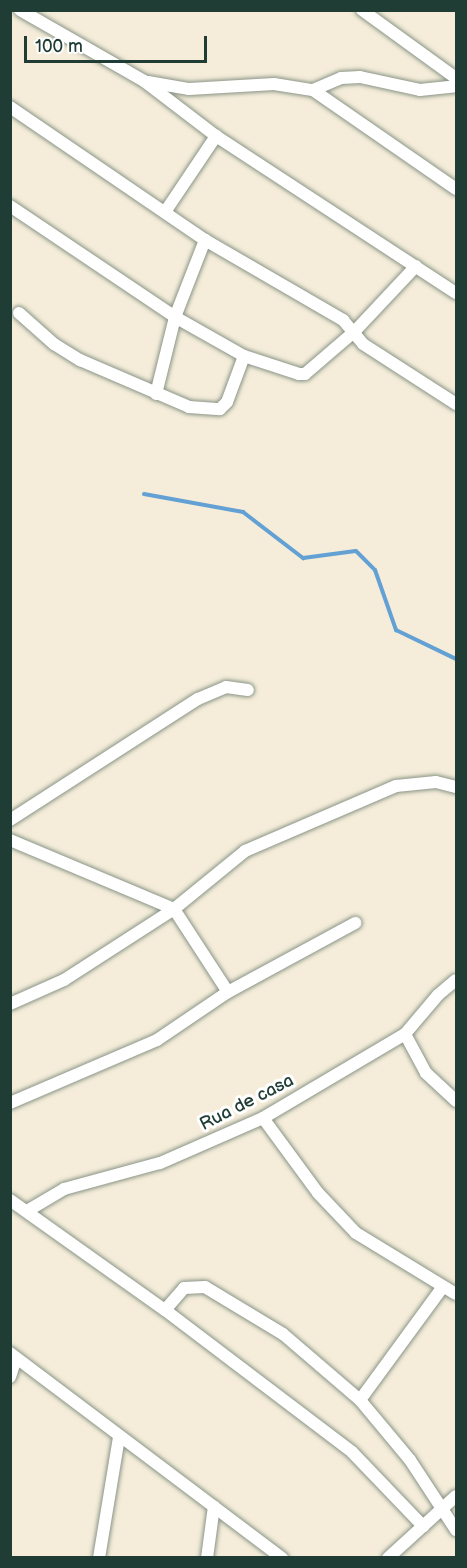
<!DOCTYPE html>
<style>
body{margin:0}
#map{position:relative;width:467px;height:1568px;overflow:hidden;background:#f5edda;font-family:"Balsamiq Sans",sans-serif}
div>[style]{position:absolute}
.stream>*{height:4px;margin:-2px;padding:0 2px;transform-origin:2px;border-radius:2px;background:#63a0d4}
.roads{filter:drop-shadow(0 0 2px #8a9587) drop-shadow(0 0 2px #8a9587)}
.minor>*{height:12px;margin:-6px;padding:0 6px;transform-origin:6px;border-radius:6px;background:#fff}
span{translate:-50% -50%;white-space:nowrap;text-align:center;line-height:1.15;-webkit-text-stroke:6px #fff;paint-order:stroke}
.street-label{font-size:18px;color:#1f3d34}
.frame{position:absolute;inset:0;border:12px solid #1f3d34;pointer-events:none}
.scale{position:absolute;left:24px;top:36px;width:183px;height:27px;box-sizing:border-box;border:3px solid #1f3d34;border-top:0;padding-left:8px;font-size:18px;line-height:21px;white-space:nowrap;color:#1f3d34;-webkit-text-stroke:4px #fff;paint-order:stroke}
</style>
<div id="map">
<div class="stream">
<div style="left:144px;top:494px;width:101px;rotate:10.3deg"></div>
<div style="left:243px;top:512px;width:76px;rotate:37.5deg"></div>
<div style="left:303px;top:558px;width:53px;rotate:-7.5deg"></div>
<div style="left:356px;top:551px;width:27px;rotate:45deg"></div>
<div style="left:375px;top:570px;width:64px;rotate:70.7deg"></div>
<div style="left:396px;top:630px;width:67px;rotate:25.8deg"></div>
</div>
<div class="roads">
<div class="minor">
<div style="left:20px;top:10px;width:143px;rotate:29.8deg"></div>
<div style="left:144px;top:81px;width:91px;rotate:37.4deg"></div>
<div style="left:216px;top:136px;width:287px;rotate:33.2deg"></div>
<div style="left:362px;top:10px;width:116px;rotate:35.9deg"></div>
<div style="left:148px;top:82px;width:42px;rotate:9.7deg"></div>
<div style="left:189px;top:89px;width:85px;rotate:-3.4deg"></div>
<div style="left:274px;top:84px;width:39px;rotate:9deg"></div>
<div style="left:313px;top:90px;width:174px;rotate:34.7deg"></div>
<div style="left:313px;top:90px;width:30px;rotate:-23deg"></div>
<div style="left:341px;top:78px;width:19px;rotate:-3deg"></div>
<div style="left:360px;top:77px;width:61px;rotate:12.2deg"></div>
<div style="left:420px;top:90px;width:36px;rotate:-6deg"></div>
<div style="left:10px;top:107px;width:236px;rotate:34.3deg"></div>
<div style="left:205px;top:240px;width:160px;rotate:30.1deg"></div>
<div style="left:343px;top:320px;width:31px;rotate:50deg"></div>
<div style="left:363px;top:344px;width:111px;rotate:32.8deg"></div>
<div style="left:10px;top:206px;width:199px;rotate:33.9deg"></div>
<div style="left:175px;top:317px;width:79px;rotate:29.5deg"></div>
<div style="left:244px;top:356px;width:58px;rotate:18.1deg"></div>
<div style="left:299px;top:374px;width:6px"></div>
<div style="left:305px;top:374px;width:66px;rotate:-40.7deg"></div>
<div style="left:355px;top:331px;width:89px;rotate:-46.8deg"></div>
<div style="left:165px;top:212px;width:92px;rotate:-56.1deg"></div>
<div style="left:19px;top:313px;width:47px;rotate:41.5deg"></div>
<div style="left:54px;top:344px;width:31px;rotate:32deg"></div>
<div style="left:80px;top:360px;width:119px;rotate:23.3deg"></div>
<div style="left:189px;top:407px;width:31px;rotate:4deg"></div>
<div style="left:220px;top:409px;width:10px;rotate:-45deg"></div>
<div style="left:227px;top:402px;width:49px;rotate:-69.7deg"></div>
<div style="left:156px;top:394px;width:79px;rotate:-76.1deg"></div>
<div style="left:175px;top:317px;width:83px;rotate:-68.7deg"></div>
<div style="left:10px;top:820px;width:224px;rotate:-32.8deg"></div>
<div style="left:198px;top:699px;width:30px;rotate:-23deg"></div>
<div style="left:226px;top:687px;width:22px;rotate:8deg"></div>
<div style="left:10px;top:840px;width:178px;rotate:22.8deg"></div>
<div style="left:174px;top:909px;width:99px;rotate:57deg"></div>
<div style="left:10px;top:1004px;width:59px;rotate:-24deg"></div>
<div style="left:64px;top:980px;width:131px;rotate:-32.8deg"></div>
<div style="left:174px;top:909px;width:92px;rotate:-39.2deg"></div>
<div style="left:245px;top:851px;width:164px;rotate:-23.3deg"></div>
<div style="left:396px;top:786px;width:40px;rotate:-5.7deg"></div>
<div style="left:436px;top:782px;width:21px;rotate:14deg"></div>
<div style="left:405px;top:1034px;width:44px;rotate:61.7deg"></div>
<div style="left:426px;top:1073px;width:41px;rotate:43deg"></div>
<div style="left:10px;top:1103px;width:160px;rotate:-23.2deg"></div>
<div style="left:157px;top:1040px;width:86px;rotate:-34.1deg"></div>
<div style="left:228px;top:992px;width:145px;rotate:-28.5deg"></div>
<div style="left:263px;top:1118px;width:93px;rotate:53.7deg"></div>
<div style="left:318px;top:1193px;width:55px;rotate:46.5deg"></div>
<div style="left:356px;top:1233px;width:117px;rotate:31.4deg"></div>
<div style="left:10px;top:1200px;width:190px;rotate:35.4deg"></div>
<div style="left:165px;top:1310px;width:235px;rotate:37.2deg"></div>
<div style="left:352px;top:1452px;width:103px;rotate:46.2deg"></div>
<div style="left:27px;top:1211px;width:43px;rotate:-30.7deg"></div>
<div style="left:64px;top:1189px;width:99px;rotate:-15.2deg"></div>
<div style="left:160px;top:1163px;width:112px;rotate:-23.6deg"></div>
<div style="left:263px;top:1118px;width:165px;rotate:-30.6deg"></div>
<div style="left:405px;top:1034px;width:51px;rotate:-49.8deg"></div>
<div style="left:438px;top:995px;width:23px;rotate:-40deg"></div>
<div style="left:165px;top:1310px;width:29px;rotate:-49deg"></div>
<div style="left:184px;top:1288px;width:21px;rotate:-3deg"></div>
<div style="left:205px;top:1287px;width:91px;rotate:31.1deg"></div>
<div style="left:283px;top:1334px;width:101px;rotate:40.6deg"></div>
<div style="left:360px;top:1400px;width:78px;rotate:50.2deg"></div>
<div style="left:410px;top:1460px;width:84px;rotate:56.7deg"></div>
<div style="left:10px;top:1353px;width:341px;rotate:37deg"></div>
<div style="left:10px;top:1377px;width:20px;rotate:-72deg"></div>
<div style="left:360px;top:1400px;width:139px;rotate:-53.8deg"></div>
<div style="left:99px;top:1558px;width:123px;rotate:-80.6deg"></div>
<div style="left:207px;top:1558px;width:52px;rotate:-82.3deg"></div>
<div style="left:388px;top:1558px;width:92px;rotate:-42.4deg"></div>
</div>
</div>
<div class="street-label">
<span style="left:247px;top:1103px;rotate:-27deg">Rua de casa</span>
</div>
<div class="frame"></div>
<div class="scale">100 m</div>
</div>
